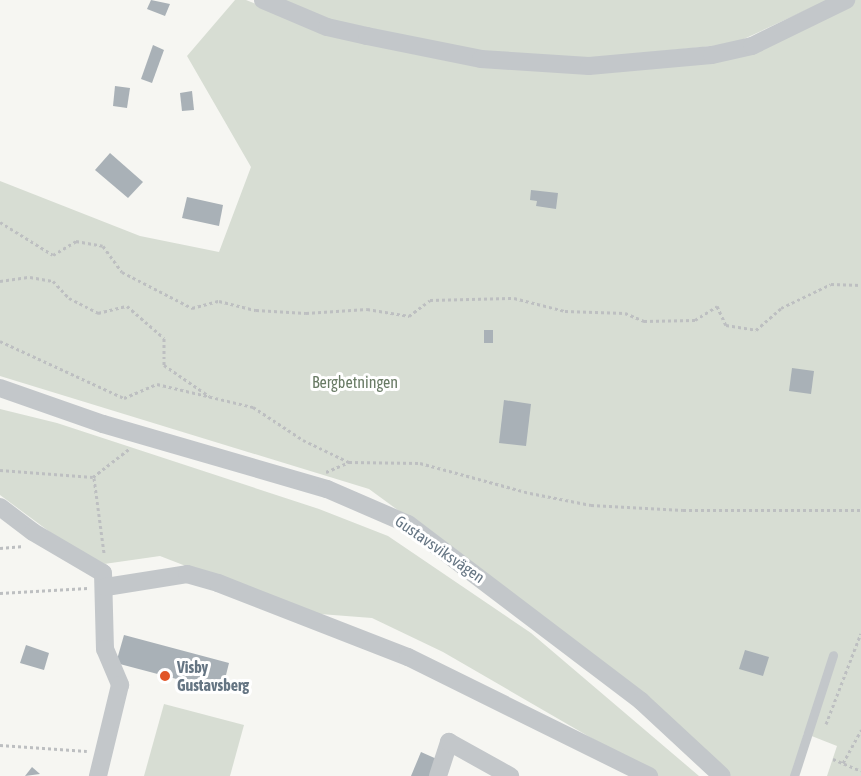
<!DOCTYPE html>
<meta charset="utf-8">
<style>
body{margin:0}
#map{position:relative;width:861px;height:776px;overflow:hidden;background:#f6f6f2;font-family:"Asap Condensed",sans-serif}
div>[style]{position:absolute}
.green>*{inset:0;background:#d7ddd3}
.building>*{inset:0;background:#a9b1b7}
.path>*{height:3px;margin-top:-1.5px;transform-origin:0;background:repeating-linear-gradient(90deg,#bdbfc1 0 3px,transparent 0 6px)}
.lane>*{height:9px;margin:-4.5px;padding:0 4.5px;transform-origin:4.5px;border-radius:4.5px;background:#c3c7ca}
.street>*{height:18px;margin:-9px;padding:0 9px;transform-origin:9px;border-radius:9px;background:#c3c7ca}
.dots>*{width:16px;height:16px;translate:-50% -50%;box-sizing:border-box;border:3px solid #fff;border-radius:50%}
span{translate:-50% -50%;white-space:nowrap;text-align:center;line-height:1.15;-webkit-text-stroke:6px #fff;paint-order:stroke}
.park-label{font-size:16px;color:#687a64}
.street-label{font-size:16px;color:#657583}
.poi-label{font-size:16px;color:#657583;font-weight:700}
.left{translate:0 -50%;text-align:left}
</style>
<div id="map">
<div class="green">
<div style="clip-path:polygon(235px 0,246px 0,326px 31px,482px 68px,712px 63px,852px 0,861px 0,861px 776px,827px 776px,837px 746px,804px 733px,793px 776px,731px 776px,536px 611px,369px 489px,0 376px,0 181px,140px 236px,219px 252px,251px 167px,187px 56px)"></div>
<div style="clip-path:polygon(282px 0,828px 0,733px 44px,583px 59px,483px 52px,332px 20px)"></div>
<div style="clip-path:polygon(0 409px,57px 423px,319px 509px,388px 536px,531px 633px,699px 776px,657px 776px,443px 652px,372px 618px,307px 613px,160px 556px,104px 564px,58px 538px,0 495px)"></div>
<div style="clip-path:polygon(164px 704px,244px 725px,230px 776px,144px 776px)"></div>
</div>
<div class="building">
<div style="clip-path:polygon(151px 0,170px 4px,165px 16px,147px 9px)"></div>
<div style="clip-path:polygon(153px 45px,164px 50px,152px 83px,141px 79px)"></div>
<div style="clip-path:polygon(115px 86px,130px 88px,127px 108px,113px 106px)"></div>
<div style="clip-path:polygon(192px 91px,194px 110px,182px 111px,180px 93px)"></div>
<div style="clip-path:polygon(110px 153px,143px 182px,128px 198px,95px 170px)"></div>
<div style="clip-path:polygon(531px 190px,558px 193px,556px 209px,536px 206px,537px 201px,530px 200px)"></div>
<div style="clip-path:polygon(187px 197px,223px 205px,219px 226px,182px 218px)"></div>
<div style="clip-path:polygon(484px 330px,493px 330px,493px 343px,484px 343px)"></div>
<div style="clip-path:polygon(792px 368px,814px 371px,811px 394px,789px 391px)"></div>
<div style="clip-path:polygon(504px 400px,531px 404px,526px 446px,499px 443px)"></div>
<div style="clip-path:polygon(124px 635px,229px 663px,222px 691px,116px 663px)"></div>
<div style="clip-path:polygon(26px 645px,49px 653px,44px 670px,20px 663px)"></div>
<div style="clip-path:polygon(745px 650px,769px 657px,763px 676px,739px 669px)"></div>
<div style="clip-path:polygon(421px 752px,439px 760px,432px 776px,411px 776px)"></div>
<div style="clip-path:polygon(32px 767px,40px 774px,25px 776px)"></div>
</div>
<div class="path">
<div style="left:0;top:222px;width:62px;rotate:31.9deg"></div>
<div style="left:53px;top:255px;width:27px;rotate:-31deg"></div>
<div style="left:76px;top:241px;width:27px;rotate:10deg"></div>
<div style="left:103px;top:246px;width:32px;rotate:54deg"></div>
<div style="left:122px;top:272px;width:79px;rotate:27.2deg"></div>
<div style="left:192px;top:308px;width:28px;rotate:-15deg"></div>
<div style="left:219px;top:301px;width:38px;rotate:14deg"></div>
<div style="left:256px;top:310px;width:50px;rotate:3.4deg"></div>
<div style="left:306px;top:313px;width:61px;rotate:-3.8deg"></div>
<div style="left:367px;top:309px;width:43px;rotate:9.5deg"></div>
<div style="left:409px;top:316px;width:26px;rotate:-37deg"></div>
<div style="left:430px;top:300px;width:84px;rotate:-1.4deg"></div>
<div style="left:514px;top:298px;width:53px;rotate:14.3deg"></div>
<div style="left:565px;top:311px;width:60px;rotate:1.9deg"></div>
<div style="left:625px;top:313px;width:21px;rotate:23deg"></div>
<div style="left:644px;top:321px;width:51px;rotate:-1.1deg"></div>
<div style="left:695px;top:320px;width:26px;rotate:-32deg"></div>
<div style="left:717px;top:306px;width:21px;rotate:65deg"></div>
<div style="left:726px;top:325px;width:30px;rotate:9deg"></div>
<div style="left:756px;top:330px;width:33px;rotate:-41deg"></div>
<div style="left:781px;top:308px;width:55px;rotate:-25.6deg"></div>
<div style="left:831px;top:284px;width:30px;rotate:2deg"></div>
<div style="left:0;top:281px;width:30px;rotate:-8deg"></div>
<div style="left:30px;top:277px;width:23px;rotate:10deg"></div>
<div style="left:53px;top:281px;width:23px;rotate:47deg"></div>
<div style="left:69px;top:298px;width:33px;rotate:27deg"></div>
<div style="left:98px;top:313px;width:30px;rotate:-14deg"></div>
<div style="left:127px;top:306px;width:49px;rotate:40.9deg"></div>
<div style="left:164px;top:338px;width:27px;rotate:90deg"></div>
<div style="left:164px;top:365px;width:55px;rotate:34.6deg"></div>
<div style="left:0;top:341px;width:136px;rotate:24.7deg"></div>
<div style="left:124px;top:398px;width:36px;rotate:-23deg"></div>
<div style="left:157px;top:384px;width:99px;rotate:13.5deg"></div>
<div style="left:253px;top:407px;width:60px;rotate:33.4deg"></div>
<div style="left:303px;top:440px;width:51px;rotate:25.6deg"></div>
<div style="left:349px;top:462px;width:71px;rotate:0.8deg"></div>
<div style="left:420px;top:463px;width:114px;rotate:15.3deg"></div>
<div style="left:530px;top:493px;width:62px;rotate:11.1deg"></div>
<div style="left:591px;top:505px;width:92px;rotate:3.1deg"></div>
<div style="left:683px;top:510px;width:178px"></div>
<div style="left:0;top:470px;width:93px;rotate:4.3deg"></div>
<div style="left:93px;top:477px;width:46px;rotate:-37.9deg"></div>
<div style="left:326px;top:472px;width:25px;rotate:-23deg"></div>
<div style="left:94px;top:478px;width:76px;rotate:82.4deg"></div>
<div style="left:0;top:548px;width:24px;rotate:-5deg"></div>
<div style="left:0;top:593px;width:88px;rotate:-3.3deg"></div>
<div style="left:826px;top:724px;width:97px;rotate:-69deg"></div>
<div style="left:0;top:745px;width:87px;rotate:3.9deg"></div>
<div style="left:833px;top:759px;width:30px;rotate:23deg"></div>
<div style="left:843px;top:763px;width:38px;rotate:-61deg"></div>
</div>
<div class="lane">
<div style="left:794px;top:776px;width:127px;rotate:-72.1deg"></div>
</div>
<div class="street">
<div style="left:263px;top:0;width:69px;rotate:22.9deg"></div>
<div style="left:327px;top:27px;width:41px;rotate:12.7deg"></div>
<div style="left:367px;top:36px;width:116px;rotate:11.4deg"></div>
<div style="left:481px;top:59px;width:108px;rotate:3.7deg"></div>
<div style="left:589px;top:66px;width:123px;rotate:-5.1deg"></div>
<div style="left:712px;top:55px;width:41px;rotate:-12.7deg"></div>
<div style="left:752px;top:46px;width:105px;rotate:-26.1deg"></div>
<div style="left:0;top:388px;width:109px;rotate:19.3deg"></div>
<div style="left:103px;top:424px;width:233px;rotate:16.2deg"></div>
<div style="left:327px;top:489px;width:88px;rotate:23.4deg"></div>
<div style="left:408px;top:524px;width:293px;rotate:37.2deg"></div>
<div style="left:641px;top:701px;width:110px;rotate:42.8deg"></div>
<div style="left:0;top:507px;width:41px;rotate:37.1deg"></div>
<div style="left:33px;top:532px;width:81px;rotate:30.4deg"></div>
<div style="left:103px;top:573px;width:76px;rotate:88.5deg"></div>
<div style="left:105px;top:649px;width:39px;rotate:67deg"></div>
<div style="left:120px;top:685px;width:94px;rotate:103.6deg"></div>
<div style="left:106px;top:587px;width:82px;rotate:-9.1deg"></div>
<div style="left:187px;top:574px;width:32px;rotate:16deg"></div>
<div style="left:218px;top:583px;width:204px;rotate:21.3deg"></div>
<div style="left:408px;top:657px;width:269px;rotate:26.3deg"></div>
<div style="left:438px;top:776px;width:36px;rotate:-72deg"></div>
<div style="left:449px;top:742px;width:70px;rotate:29.1deg"></div>
</div>
<div class="dots">
<div style="left:165px;top:676px;background:#e15527"></div>
</div>
<div class="park-label">
<span style="left:355px;top:382px">Bergbetningen</span>
</div>
<div class="street-label">
<span style="left:440px;top:549px;rotate:35deg">Gustavsviksvägen</span>
</div>
<div class="poi-label">
<span class="left" style="left:177px;top:676px">Visby<br>Gustavsberg</span>
</div>
</div>
